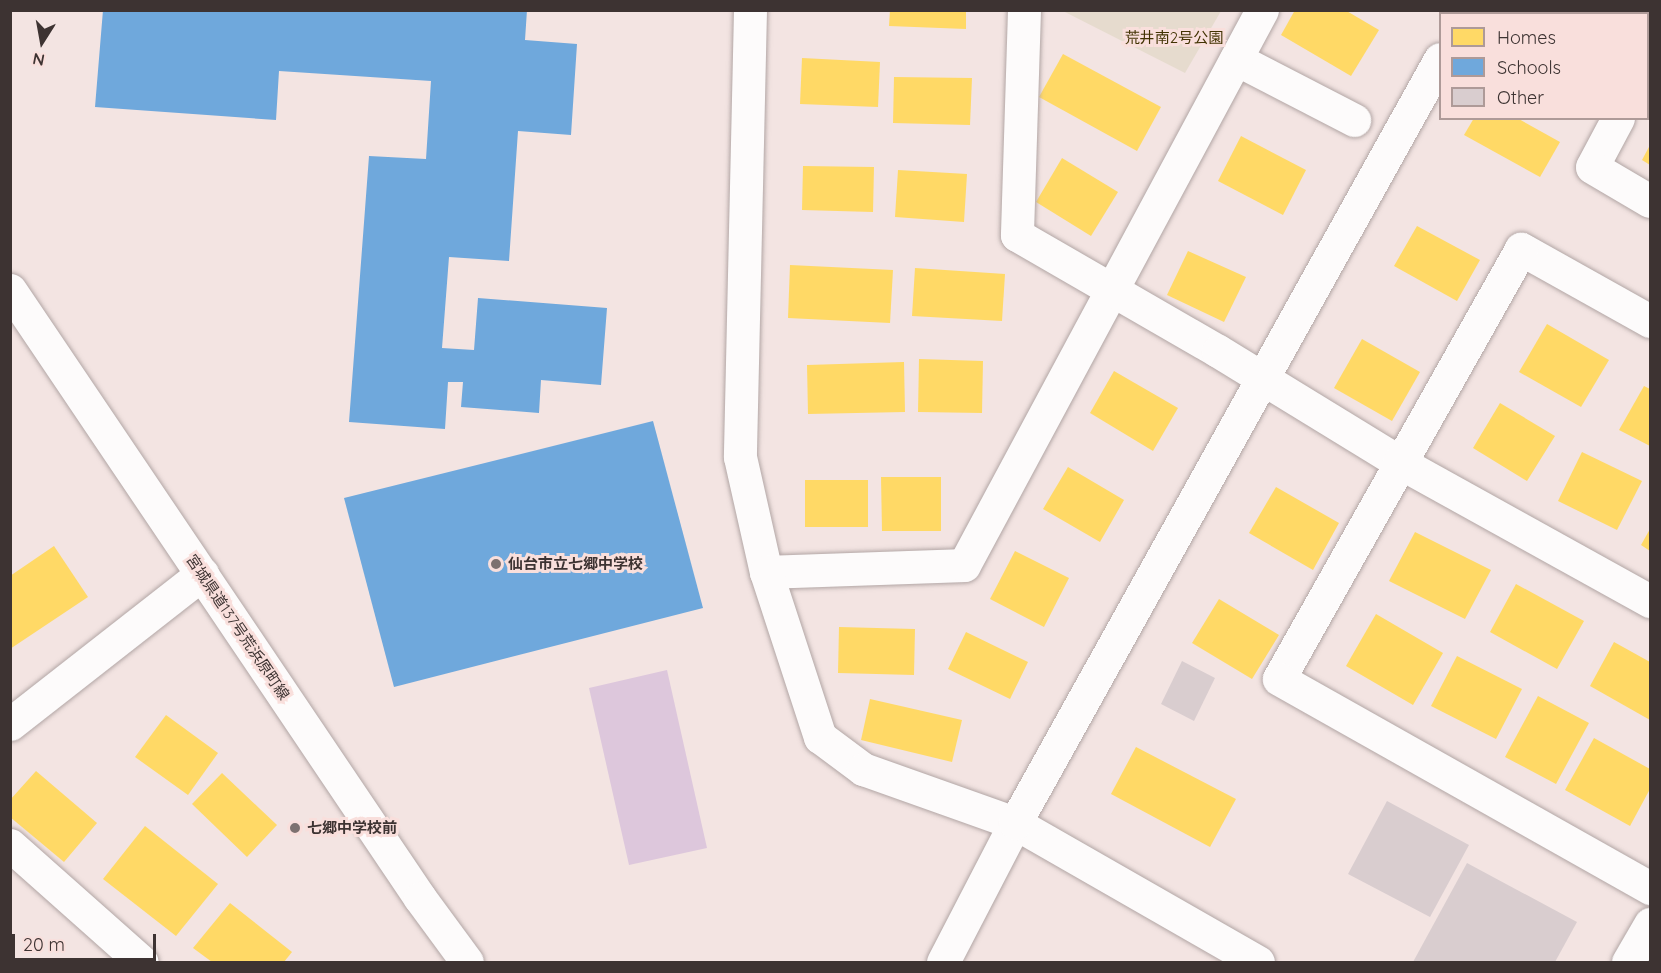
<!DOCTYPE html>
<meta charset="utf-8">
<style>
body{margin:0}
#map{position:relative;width:1661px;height:973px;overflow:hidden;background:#f3e4e2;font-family:Quicksand,"Noto Sans JP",sans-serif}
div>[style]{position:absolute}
.green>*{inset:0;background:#e6dbce}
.water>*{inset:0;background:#ddc7dc}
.homes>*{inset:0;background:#ffd966}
.schools>*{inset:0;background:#6fa8dc}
.building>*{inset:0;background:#d9cdcf}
.roads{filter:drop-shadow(0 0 2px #b2a6a5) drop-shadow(0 0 2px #b2a6a5)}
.pedestrian>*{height:33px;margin:-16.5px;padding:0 16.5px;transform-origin:16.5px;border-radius:16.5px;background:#fdfbfb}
.minor>*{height:33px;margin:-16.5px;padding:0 16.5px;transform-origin:16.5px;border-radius:16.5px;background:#fdfbfb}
.tertiary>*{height:33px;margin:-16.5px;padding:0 16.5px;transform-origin:16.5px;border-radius:16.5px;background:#fdfbfb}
.secondary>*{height:33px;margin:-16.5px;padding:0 16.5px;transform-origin:16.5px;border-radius:16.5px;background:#fdfbfb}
.dots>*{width:16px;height:16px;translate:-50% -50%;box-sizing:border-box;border:3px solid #f9dfdc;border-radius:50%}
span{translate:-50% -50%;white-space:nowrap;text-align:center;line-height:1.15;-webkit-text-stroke:6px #f9dfdc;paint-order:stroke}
.park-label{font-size:15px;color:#423303}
.poi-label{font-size:15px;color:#3d3332;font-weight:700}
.left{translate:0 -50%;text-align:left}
.street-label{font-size:15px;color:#3d3332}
.frame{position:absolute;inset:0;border:12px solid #3d3332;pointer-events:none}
.legend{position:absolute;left:1439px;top:12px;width:210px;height:108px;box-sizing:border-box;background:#f9dfdc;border:2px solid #ae9a98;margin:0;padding:8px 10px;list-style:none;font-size:18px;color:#3d3332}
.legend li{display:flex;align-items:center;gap:12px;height:30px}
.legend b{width:30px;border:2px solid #ae9a98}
.north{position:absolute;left:12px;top:12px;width:60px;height:60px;-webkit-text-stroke:4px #f9dfdc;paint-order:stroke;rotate:191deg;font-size:16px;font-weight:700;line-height:24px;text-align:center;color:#3d3332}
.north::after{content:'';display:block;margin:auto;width:21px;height:27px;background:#3d3332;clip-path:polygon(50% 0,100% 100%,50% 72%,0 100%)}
.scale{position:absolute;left:12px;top:934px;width:144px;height:27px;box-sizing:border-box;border:3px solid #3d3332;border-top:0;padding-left:8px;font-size:18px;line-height:21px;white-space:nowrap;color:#3d3332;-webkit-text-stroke:4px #f9dfdc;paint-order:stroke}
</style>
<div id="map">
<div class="green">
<div style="clip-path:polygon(1063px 11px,1221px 10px,1221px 11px,1185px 73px)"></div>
</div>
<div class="water">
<div style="clip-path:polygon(667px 670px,707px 848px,629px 865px,589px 688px)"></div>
</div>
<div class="homes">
<div style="clip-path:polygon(890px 10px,966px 10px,966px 29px,889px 26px)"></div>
<div style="clip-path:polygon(1295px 10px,1345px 10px,1379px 30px,1351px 76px,1281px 35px)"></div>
<div style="clip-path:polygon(1541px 10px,1632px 10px,1539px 14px)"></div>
<div style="clip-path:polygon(1063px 54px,1161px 107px,1137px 151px,1039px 97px)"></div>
<div style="clip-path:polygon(802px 58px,880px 62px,878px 107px,800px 104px)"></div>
<div style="clip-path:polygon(894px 77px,972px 78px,970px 125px,893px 123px)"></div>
<div style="clip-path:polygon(1474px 118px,1517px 118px,1560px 142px,1540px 177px,1464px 135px)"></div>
<div style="clip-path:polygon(1241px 136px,1306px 170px,1283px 215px,1218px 181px)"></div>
<div style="clip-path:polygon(1650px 145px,1650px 165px,1642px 160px)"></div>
<div style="clip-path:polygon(1062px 158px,1118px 192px,1091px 236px,1036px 202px)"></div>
<div style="clip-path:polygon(803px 166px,874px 167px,873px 212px,802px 210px)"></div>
<div style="clip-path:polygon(898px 170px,967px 174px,964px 222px,895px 217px)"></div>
<div style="clip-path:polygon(1417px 226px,1480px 260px,1457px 301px,1394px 266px)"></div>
<div style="clip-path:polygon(1188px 251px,1246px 277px,1224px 322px,1167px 295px)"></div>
<div style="clip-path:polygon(790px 265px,893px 270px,890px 323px,788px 318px)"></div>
<div style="clip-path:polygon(915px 268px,1005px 274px,1002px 321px,912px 316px)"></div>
<div style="clip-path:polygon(1547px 324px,1609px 360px,1581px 407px,1519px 372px)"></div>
<div style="clip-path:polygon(1362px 339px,1420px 372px,1392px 421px,1334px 388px)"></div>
<div style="clip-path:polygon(919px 359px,983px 361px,982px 413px,918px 412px)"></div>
<div style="clip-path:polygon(904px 362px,905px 412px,808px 414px,807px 365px)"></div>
<div style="clip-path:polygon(1114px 371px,1178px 408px,1153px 451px,1090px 413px)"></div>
<div style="clip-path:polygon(1644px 386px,1650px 389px,1650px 446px,1619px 430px)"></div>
<div style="clip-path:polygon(1500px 403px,1555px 436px,1527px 481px,1473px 448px)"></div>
<div style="clip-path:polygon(1582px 452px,1642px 481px,1617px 530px,1558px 501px)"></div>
<div style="clip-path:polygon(1068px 467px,1124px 500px,1100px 542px,1043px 509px)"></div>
<div style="clip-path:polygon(881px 477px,941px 477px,941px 531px,882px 531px)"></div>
<div style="clip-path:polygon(805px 480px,868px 480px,868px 527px,805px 527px)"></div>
<div style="clip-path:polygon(1276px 487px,1339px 523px,1313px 570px,1249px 533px)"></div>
<div style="clip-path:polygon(1650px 529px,1650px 551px,1641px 545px)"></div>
<div style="clip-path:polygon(1415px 532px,1491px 570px,1465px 619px,1389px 581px)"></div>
<div style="clip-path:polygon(54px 546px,88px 597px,10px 649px,10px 576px)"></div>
<div style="clip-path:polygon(1015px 551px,1069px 578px,1044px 627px,990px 599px)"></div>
<div style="clip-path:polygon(1516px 584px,1584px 621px,1557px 669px,1490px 632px)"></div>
<div style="clip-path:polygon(1219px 599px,1279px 635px,1252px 679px,1192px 643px)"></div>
<div style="clip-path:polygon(1376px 614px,1443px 653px,1413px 705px,1346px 666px)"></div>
<div style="clip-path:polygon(839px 627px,915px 629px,914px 675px,838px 673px)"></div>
<div style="clip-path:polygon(966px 632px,1028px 662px,1010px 699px,948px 669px)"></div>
<div style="clip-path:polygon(1614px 642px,1650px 662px,1650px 720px,1590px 686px)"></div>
<div style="clip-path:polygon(1457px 656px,1522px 689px,1496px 739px,1431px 706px)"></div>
<div style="clip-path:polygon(1538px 696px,1589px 723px,1556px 784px,1505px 757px)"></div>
<div style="clip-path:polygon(870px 699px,962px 720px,952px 762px,861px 740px)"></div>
<div style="clip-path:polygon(166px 715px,218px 753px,188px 795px,135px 757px)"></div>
<div style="clip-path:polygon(1594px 738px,1650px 769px,1650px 789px,1630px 826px,1565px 790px)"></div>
<div style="clip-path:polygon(1136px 747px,1236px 799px,1210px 847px,1111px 794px)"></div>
<div style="clip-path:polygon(36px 771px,97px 823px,64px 862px,10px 817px,10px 800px)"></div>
<div style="clip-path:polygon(222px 773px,277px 825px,247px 857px,192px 804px)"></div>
<div style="clip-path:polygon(145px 826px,218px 884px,176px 936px,103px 879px)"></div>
<div style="clip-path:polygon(230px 903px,292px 952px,284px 962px,212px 962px,193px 948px)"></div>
</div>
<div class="schools">
<div style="clip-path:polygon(103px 10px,527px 10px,525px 40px,577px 44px,571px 135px,518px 131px,509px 261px,449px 257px,442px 348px,474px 350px,478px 298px,607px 308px,601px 385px,541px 380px,539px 413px,461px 407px,463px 382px,448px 382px,445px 429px,349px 422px,369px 156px,426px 159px,431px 81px,279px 71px,276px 120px,95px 107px)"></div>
<div style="clip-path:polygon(653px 421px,703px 608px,394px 687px,344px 498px)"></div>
</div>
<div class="building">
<div style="clip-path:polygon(1182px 661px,1215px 678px,1194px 721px,1161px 704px)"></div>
<div style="clip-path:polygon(1387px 801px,1469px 845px,1430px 917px,1348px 874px)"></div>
<div style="clip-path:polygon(1467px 863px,1577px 922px,1555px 962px,1413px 962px)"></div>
</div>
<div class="roads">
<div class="pedestrian">
<div style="left:1236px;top:59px;width:133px;rotate:27.3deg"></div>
</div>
<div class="minor">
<div style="left:750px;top:10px;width:447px;rotate:91.3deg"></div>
<div style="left:740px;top:457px;width:118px;rotate:77.3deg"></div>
<div style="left:766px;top:572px;width:198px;rotate:-2deg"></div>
<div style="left:964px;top:565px;width:630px;rotate:-61.77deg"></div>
<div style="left:1024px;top:10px;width:225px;rotate:91.8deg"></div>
<div style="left:1017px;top:235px;width:232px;rotate:30deg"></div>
<div style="left:1218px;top:351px;width:212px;rotate:31.5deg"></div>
<div style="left:1399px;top:462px;width:287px;rotate:29deg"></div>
<div style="left:1648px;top:63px;width:6px;rotate:-72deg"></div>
<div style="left:1618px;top:118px;width:55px;rotate:118deg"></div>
<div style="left:1592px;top:167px;width:67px;rotate:30.4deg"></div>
<div style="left:1650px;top:321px;width:148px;rotate:-150.8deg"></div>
<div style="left:1521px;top:249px;width:493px;rotate:119.4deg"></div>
<div style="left:1279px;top:679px;width:426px;rotate:29.4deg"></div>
<div style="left:10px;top:724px;width:244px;rotate:-38deg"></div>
<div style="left:10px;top:845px;width:176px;rotate:41.6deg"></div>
<div style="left:1628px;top:962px;width:44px;rotate:-59.9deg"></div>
</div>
<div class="tertiary">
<div style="left:1466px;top:14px;width:4px;rotate:-63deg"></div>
<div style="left:766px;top:572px;width:174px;rotate:71.9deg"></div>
<div style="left:820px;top:737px;width:54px;rotate:36.7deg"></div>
<div style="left:863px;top:769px;width:161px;rotate:19.6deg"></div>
<div style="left:1015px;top:823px;width:280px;rotate:29.8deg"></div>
<div style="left:943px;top:962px;width:157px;rotate:-62.6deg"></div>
<div style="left:1015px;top:823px;width:874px;rotate:-60.91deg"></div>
</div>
<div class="secondary">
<div style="left:10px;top:290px;width:733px;rotate:56.01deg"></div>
<div style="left:420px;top:898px;width:79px;rotate:53.7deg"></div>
</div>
</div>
<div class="dots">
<div style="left:496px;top:564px;background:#7d7170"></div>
<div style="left:295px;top:828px;background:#7d7170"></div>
</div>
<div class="park-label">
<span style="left:1174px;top:38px">荒井南2号公園</span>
</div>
<div class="poi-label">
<span class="left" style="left:508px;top:564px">仙台市立七郷中学校</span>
<span class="left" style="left:307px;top:828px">七郷中学校前</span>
</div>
<div class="street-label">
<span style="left:238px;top:627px;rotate:56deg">宮城県道137号荒浜原町線</span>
</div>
<div class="frame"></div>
<ul class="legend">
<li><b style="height:16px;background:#ffd966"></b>Homes</li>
<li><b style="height:16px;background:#6fa8dc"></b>Schools</li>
<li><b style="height:16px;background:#d9cdcf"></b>Other</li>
</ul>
<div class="north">N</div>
<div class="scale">20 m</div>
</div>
